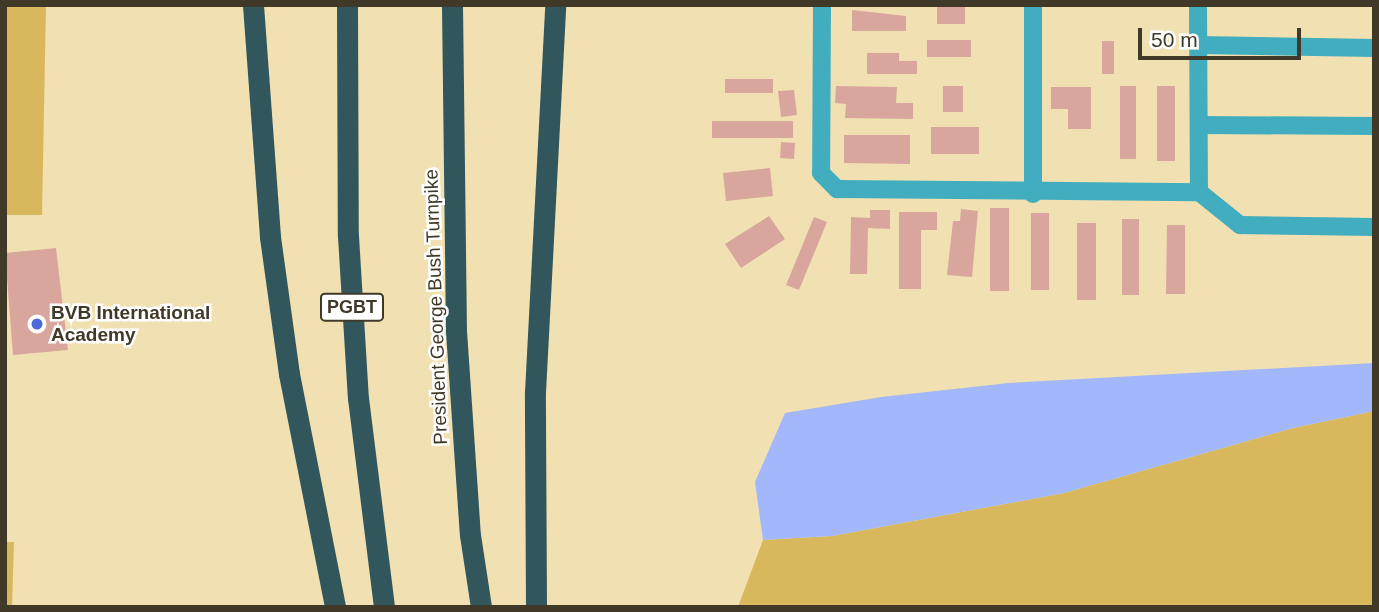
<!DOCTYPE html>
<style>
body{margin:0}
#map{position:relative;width:1379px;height:612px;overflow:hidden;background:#f0e0b2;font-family:Arial,sans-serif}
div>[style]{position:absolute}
.green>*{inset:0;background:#d9b85d}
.water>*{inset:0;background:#a2b8fa}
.building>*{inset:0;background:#d9a69d}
.street>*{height:18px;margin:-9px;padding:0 9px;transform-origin:9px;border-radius:9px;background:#41adbe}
.highway>*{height:21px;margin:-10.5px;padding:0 10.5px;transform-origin:10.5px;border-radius:10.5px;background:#31575d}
.dots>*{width:19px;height:19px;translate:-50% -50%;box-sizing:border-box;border:4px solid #fff;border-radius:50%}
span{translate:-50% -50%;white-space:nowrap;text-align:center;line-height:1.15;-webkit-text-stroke:5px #fff;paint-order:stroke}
.shield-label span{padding:2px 5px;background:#fff;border:2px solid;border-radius:5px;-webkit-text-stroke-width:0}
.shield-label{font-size:18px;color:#403927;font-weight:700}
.street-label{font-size:19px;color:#403927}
.poi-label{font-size:19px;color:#403927;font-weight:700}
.left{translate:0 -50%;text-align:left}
.frame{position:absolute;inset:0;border:7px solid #403927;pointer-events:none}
.scale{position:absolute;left:1138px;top:28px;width:163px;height:32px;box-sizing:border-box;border:4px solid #403927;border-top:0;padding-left:9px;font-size:21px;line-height:24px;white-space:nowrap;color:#403927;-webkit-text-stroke:5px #fff;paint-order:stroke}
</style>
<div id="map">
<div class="green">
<div style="clip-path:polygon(5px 5px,46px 5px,42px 215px,5px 215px)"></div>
<div style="clip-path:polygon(1374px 411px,1374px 607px,738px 607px,763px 540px,832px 536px,1064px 493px,1293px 428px)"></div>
<div style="clip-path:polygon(5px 542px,14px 542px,12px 607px,5px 607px)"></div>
</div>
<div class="water">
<div style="clip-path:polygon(1374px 363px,1374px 411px,1293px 428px,1064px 493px,832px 536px,763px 540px,755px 482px,785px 413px,881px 397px,1009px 383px)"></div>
</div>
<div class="building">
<div style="clip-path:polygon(937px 5px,965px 5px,965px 24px,937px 24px)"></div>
<div style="clip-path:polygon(852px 10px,906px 16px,906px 31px,852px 31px)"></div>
<div style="clip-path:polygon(927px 40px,971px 40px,971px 57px,927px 57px)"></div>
<div style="clip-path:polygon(1102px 41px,1114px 41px,1114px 74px,1102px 74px)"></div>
<div style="clip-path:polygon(867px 53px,899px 53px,899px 61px,917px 61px,917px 74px,867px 74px)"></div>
<div style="clip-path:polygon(725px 79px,773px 79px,773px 93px,725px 93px)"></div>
<div style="clip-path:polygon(836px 86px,897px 87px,896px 103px,913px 103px,913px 119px,845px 118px,846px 104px,835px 103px)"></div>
<div style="clip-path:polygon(943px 86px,963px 86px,963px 112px,943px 112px)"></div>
<div style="clip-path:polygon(1120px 86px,1136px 86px,1136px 159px,1120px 159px)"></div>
<div style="clip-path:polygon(1157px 86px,1175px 86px,1175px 161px,1157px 161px)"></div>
<div style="clip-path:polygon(1051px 87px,1091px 87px,1091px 129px,1068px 129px,1068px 109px,1051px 109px)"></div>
<div style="clip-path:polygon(794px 90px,797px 115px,781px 117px,778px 91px)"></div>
<div style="clip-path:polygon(712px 121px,793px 121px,793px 138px,712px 138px)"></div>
<div style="clip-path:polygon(931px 127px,979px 127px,979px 154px,931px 154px)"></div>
<div style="clip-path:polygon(844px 135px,910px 135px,910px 164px,844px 163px)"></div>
<div style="clip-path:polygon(781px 142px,795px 143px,794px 159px,780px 158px)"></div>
<div style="clip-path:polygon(770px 168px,773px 196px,726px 201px,723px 173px)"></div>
<div style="clip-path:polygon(990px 208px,1009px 208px,1009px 291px,990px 291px)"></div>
<div style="clip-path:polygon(961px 209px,978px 211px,972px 277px,947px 275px,953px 221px,960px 221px)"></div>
<div style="clip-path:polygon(870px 210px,890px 210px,890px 229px,868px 228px,867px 274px,850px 274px,851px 217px,870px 218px)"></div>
<div style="clip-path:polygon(899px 212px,937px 212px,937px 230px,921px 230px,921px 289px,899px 289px)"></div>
<div style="clip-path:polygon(1031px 213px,1049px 213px,1049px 290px,1031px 290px)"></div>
<div style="clip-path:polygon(769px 216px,785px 239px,741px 268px,725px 244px)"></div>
<div style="clip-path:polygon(814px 217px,827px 222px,799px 290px,786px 285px)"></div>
<div style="clip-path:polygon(1122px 219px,1139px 219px,1139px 295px,1122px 295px)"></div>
<div style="clip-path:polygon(1077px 223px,1096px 223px,1096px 300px,1077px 300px)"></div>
<div style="clip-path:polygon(1167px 225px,1185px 225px,1185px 294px,1166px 294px)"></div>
<div style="clip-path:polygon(56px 248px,68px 350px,13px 355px,5px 253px)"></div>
</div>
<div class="street">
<div style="left:822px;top:5px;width:168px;rotate:90.3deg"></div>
<div style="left:821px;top:173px;width:23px;rotate:45deg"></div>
<div style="left:837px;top:189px;width:362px;rotate:0.5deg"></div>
<div style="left:1199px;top:192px;width:53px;rotate:38.8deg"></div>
<div style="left:1240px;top:225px;width:134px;rotate:0.9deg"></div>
<div style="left:1198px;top:5px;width:187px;rotate:89.7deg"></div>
<div style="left:1199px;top:45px;width:175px;rotate:1deg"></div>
<div style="left:1199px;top:125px;width:175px;rotate:0.3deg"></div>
<div style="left:1033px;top:194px;width:189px;rotate:-90deg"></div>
</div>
<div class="highway">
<div style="left:253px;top:5px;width:233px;rotate:85.8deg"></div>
<div style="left:270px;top:237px;width:138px;rotate:82.1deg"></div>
<div style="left:289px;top:374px;width:237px;rotate:78.8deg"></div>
<div style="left:347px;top:5px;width:231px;rotate:89.8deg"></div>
<div style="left:348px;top:236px;width:162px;rotate:86.5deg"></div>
<div style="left:358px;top:398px;width:211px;rotate:82.9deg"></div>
<div style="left:452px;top:5px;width:326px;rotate:89.3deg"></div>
<div style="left:456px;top:331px;width:204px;rotate:86.1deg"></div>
<div style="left:470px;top:535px;width:73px;rotate:81.3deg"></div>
<div style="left:536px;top:607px;width:215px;rotate:-90.3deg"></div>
<div style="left:535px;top:392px;width:388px;rotate:-87deg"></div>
</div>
<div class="dots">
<div style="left:37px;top:324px;background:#4e69de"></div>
</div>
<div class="shield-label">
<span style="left:352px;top:307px">PGBT</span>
</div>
<div class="street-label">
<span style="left:436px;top:307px;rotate:-92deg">President George Bush Turnpike</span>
</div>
<div class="poi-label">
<span class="left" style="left:51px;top:324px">BVB International<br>Academy</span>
</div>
<div class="frame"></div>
<div class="scale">50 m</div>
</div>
